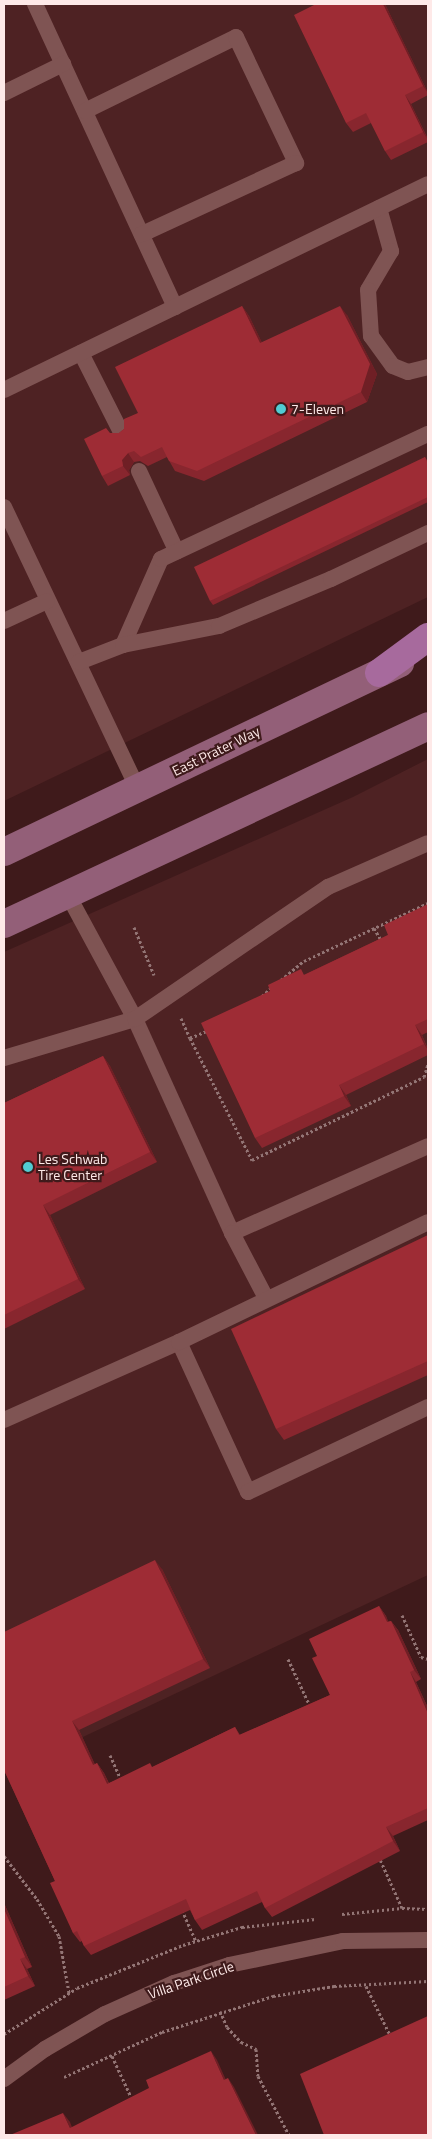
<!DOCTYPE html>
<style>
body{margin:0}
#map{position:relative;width:432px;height:2139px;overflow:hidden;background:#3f1a1b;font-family:"Titillium Web",sans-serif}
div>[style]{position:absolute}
.built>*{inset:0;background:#4e2223}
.path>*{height:3px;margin-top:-1.5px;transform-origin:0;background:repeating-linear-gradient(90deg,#937575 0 2.5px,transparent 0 5px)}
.service>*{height:16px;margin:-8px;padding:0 8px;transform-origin:8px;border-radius:8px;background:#7f5453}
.secondary>*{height:28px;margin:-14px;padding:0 14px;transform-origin:14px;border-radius:14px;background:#935f78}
.primary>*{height:28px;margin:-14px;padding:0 14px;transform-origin:14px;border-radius:14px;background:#a76a9d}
.wall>*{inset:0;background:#88262e}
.shaded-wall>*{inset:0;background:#6f1f25}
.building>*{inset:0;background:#9e2c35}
.dots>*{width:14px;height:14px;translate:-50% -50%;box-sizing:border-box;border:2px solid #3f1a1b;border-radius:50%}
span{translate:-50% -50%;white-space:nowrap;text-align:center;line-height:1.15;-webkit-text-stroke:4.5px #3f1a1b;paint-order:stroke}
.poi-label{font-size:14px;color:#fee9e8}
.left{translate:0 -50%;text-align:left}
.street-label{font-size:14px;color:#fee9e8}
.frame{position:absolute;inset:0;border:5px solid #fee9e8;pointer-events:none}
</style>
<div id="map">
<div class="built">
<div style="clip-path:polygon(4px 4px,428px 4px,428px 597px,4px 801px)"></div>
<div style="clip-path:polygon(428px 759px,428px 1575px,4px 1774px,4px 952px,353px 797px)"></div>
</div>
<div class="path">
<div style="left:134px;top:927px;width:52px;rotate:67.4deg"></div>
<div style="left:374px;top:928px;width:16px;rotate:60deg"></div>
<div style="left:281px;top:980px;width:30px;rotate:-40deg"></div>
<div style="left:304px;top:961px;width:137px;rotate:-25.1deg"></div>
<div style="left:262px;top:996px;width:13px;rotate:-42deg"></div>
<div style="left:181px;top:1018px;width:22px;rotate:66deg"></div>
<div style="left:190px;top:1038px;width:21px;rotate:-23deg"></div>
<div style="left:190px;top:1038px;width:137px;rotate:63.1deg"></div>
<div style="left:252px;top:1160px;width:191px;rotate:-25.8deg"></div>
<div style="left:424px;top:1077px;width:14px;rotate:-73deg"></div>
<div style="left:402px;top:1615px;width:46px;rotate:65.7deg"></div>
<div style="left:421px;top:1657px;width:7px;rotate:16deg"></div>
<div style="left:288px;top:1659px;width:52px;rotate:64.9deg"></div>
<div style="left:110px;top:1755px;width:27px;rotate:66deg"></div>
<div style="left:4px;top:1856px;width:54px;rotate:52.5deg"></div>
<div style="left:37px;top:1899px;width:43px;rotate:59.3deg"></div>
<div style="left:59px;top:1936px;width:58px;rotate:80deg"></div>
<div style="left:402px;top:1908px;width:26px;rotate:2deg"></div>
<div style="left:182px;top:1910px;width:34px;rotate:66deg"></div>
<div style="left:342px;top:1914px;width:60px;rotate:-5.7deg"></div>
<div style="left:402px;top:1908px;width:56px;rotate:-114.3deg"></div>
<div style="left:366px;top:1986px;width:57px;rotate:63.9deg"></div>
<div style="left:220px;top:2011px;width:17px;rotate:66deg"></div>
<div style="left:227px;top:2027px;width:21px;rotate:47deg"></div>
<div style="left:241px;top:2042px;width:17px;rotate:25deg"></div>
<div style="left:256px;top:2049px;width:27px;rotate:86deg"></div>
<div style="left:258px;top:2076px;width:67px;rotate:62.3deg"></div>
<div style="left:4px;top:2034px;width:86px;rotate:-32.2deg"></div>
<div style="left:77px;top:1988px;width:114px;rotate:-22.1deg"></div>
<div style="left:183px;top:1945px;width:62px;rotate:-17deg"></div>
<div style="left:242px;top:1927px;width:74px;rotate:-6.2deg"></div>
<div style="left:112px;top:2056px;width:50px;rotate:65deg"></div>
<div style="left:64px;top:2077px;width:108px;rotate:-24.7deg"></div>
<div style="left:162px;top:2032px;width:117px;rotate:-18deg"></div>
<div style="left:273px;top:1996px;width:62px;rotate:-9.3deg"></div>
<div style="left:334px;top:1986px;width:94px;rotate:-3deg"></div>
</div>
<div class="service">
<div style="left:35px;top:4px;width:334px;rotate:65.2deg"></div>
<div style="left:4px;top:93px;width:66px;rotate:-26.2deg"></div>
<div style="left:85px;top:111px;width:168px;rotate:-26.1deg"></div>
<div style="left:236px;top:37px;width:140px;rotate:64.5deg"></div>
<div style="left:296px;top:163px;width:170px;rotate:155.2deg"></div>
<div style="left:379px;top:208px;width:45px;rotate:74.4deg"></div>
<div style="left:391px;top:251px;width:45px;rotate:120.5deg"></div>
<div style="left:368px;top:290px;width:46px;rotate:86.3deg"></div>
<div style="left:371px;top:336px;width:37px;rotate:54deg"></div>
<div style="left:393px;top:366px;width:16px;rotate:22deg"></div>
<div style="left:408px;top:372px;width:21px;rotate:-14deg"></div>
<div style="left:81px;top:353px;width:91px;rotate:63.2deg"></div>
<div style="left:4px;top:390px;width:471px;rotate:-25.9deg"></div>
<div style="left:139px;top:471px;width:89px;rotate:64.9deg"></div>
<div style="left:4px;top:507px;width:312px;rotate:64.6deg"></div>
<div style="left:4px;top:621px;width:47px;rotate:-24.9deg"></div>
<div style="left:123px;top:645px;width:94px;rotate:-66.2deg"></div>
<div style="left:161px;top:559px;width:295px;rotate:-25.1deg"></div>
<div style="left:79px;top:662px;width:47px;rotate:-21.1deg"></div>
<div style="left:123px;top:645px;width:98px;rotate:-11.2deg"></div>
<div style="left:219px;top:626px;width:121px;rotate:-22.8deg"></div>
<div style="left:331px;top:579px;width:107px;rotate:-25.4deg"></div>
<div style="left:68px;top:895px;width:141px;rotate:61.6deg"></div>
<div style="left:135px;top:1019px;width:235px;rotate:65.6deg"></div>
<div style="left:232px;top:1233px;width:214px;rotate:-23.9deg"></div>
<div style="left:4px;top:1058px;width:137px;rotate:-16.6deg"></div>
<div style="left:135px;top:1019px;width:234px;rotate:-34.4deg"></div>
<div style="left:328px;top:887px;width:109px;rotate:-23.7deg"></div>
<div style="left:232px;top:1233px;width:73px;rotate:62.4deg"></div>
<div style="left:179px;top:1342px;width:165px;rotate:65.3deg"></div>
<div style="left:248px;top:1492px;width:199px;rotate:-25.3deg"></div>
<div style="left:4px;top:1420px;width:192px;rotate:-24deg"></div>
<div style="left:179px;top:1342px;width:276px;rotate:-25.7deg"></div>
<div style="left:4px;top:2079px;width:51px;rotate:-36.2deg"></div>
<div style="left:45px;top:2049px;width:69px;rotate:-30.3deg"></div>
<div style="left:105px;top:2014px;width:76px;rotate:-24.2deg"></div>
<div style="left:174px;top:1983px;width:58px;rotate:-18.1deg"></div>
<div style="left:229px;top:1965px;width:116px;rotate:-11.9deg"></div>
<div style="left:343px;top:1941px;width:85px;rotate:-0.7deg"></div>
</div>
<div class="secondary">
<div style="left:4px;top:852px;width:439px;rotate:-25.5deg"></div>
<div style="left:4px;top:924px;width:468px;rotate:-25deg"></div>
</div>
<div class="primary">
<div style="left:379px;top:673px;width:61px;rotate:-36.3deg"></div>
</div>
<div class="wall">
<div style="clip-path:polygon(385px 4px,428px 93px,428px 95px,411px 104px,428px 139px,428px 142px,391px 160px,385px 151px,371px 123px,353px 132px,346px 123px)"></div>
<div style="clip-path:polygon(242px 306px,249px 316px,262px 343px,347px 315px,377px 374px,367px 402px,204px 481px,175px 471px,167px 457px,148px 466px,140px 461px,134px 462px,129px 470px,130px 475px,108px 486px,102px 476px,110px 433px,119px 433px,124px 429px,138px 413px)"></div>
<div style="clip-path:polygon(425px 457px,428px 462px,428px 502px,213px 605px,210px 601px)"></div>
<div style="clip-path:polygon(428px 904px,428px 1032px,422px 1035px,428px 1049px,428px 1055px,346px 1095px,351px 1106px,262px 1148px,255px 1138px,270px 991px,388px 935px)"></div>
<div style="clip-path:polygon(103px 1056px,110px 1066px,157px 1162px,50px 1215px,85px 1289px,4px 1329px,4px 1103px)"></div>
<div style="clip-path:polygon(428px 1235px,428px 1375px,284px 1440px,276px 1429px)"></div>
<div style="clip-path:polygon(162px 1569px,210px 1668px,79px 1730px,95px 1765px,97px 1763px,104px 1773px,109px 1783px,153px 1767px,235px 1727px,240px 1735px,330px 1695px,317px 1656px,379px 1606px,386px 1616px,388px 1622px,391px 1621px,398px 1630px,421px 1679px,416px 1682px,428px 1708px,428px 1820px,393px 1836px,400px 1851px,272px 1917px,265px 1908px,262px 1902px,202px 1930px,195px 1920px,190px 1910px,91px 1955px,84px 1946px,82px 1941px,80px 1942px,73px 1933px,55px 1881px,4px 1770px)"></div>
<div style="clip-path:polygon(4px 1903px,32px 1967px,27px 1969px,35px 1986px,4px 2000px)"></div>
</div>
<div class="shaded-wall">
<div style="clip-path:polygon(383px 4px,385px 4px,428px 93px,423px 86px)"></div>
<div style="clip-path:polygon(405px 95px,411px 104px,428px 140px,423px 132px)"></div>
<div style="clip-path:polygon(242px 306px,249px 316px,267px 353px,260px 343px)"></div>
<div style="clip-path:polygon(340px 306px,347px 315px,377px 374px,367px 402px,361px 392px)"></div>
<div style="clip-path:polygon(128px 453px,134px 462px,129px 470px,130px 475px,123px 466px,122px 460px)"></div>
<div style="clip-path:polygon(415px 1025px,422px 1035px,428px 1050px,424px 1044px)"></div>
<div style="clip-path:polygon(103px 1056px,110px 1066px,157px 1162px,150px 1152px)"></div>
<div style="clip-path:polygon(339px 1085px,346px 1095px,351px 1106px,344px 1096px)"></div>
<div style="clip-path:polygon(43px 1205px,50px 1215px,85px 1289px,78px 1279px)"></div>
<div style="clip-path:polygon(155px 1560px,162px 1569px,210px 1668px,203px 1659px)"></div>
<div style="clip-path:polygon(379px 1606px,386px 1616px,393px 1632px,387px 1622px)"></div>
<div style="clip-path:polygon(391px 1621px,398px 1630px,421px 1679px,414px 1670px)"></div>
<div style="clip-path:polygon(410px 1672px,416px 1682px,428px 1708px,428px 1714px)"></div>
<div style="clip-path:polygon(72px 1721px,79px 1730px,100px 1775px,93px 1765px)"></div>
<div style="clip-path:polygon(97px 1763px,104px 1773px,113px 1793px,107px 1784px)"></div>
<div style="clip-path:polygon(386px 1827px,393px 1836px,400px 1851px,393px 1841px)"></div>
<div style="clip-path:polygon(4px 1903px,32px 1967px,25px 1957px,4px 1909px)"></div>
<div style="clip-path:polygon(20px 1959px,27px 1969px,35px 1986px,28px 1976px)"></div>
<div style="clip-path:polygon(211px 2051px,217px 2060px,230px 2089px,224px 2080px)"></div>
<div style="clip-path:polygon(228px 2078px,234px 2087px,258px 2135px,256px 2135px)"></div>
<div style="clip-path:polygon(63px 2113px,70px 2122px,75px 2135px,70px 2128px)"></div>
</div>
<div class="building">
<div style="clip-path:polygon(316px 4px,383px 4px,423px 86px,405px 95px,423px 132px,385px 151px,366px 113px,346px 123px,294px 15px)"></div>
<div style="clip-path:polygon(242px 306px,260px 343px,340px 306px,370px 364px,361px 392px,197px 471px,169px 461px,162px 447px,141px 457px,134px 451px,128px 453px,122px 460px,123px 466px,102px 476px,84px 439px,106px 428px,110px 433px,119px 433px,124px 429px,124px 419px,138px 413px,115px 367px)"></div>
<div style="clip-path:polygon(425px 457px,428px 464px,428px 497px,210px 601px,194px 567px)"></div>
<div style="clip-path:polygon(428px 904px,428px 1019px,415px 1025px,424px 1044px,339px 1085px,344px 1096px,255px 1138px,201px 1023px,270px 991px,268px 985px,301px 969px,304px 975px,388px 935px,384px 925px)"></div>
<div style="clip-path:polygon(103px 1056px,150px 1152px,43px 1205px,78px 1279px,4px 1315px,4px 1103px)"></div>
<div style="clip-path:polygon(428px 1235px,428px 1361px,276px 1429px,231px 1329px)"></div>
<div style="clip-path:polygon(155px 1560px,203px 1659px,72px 1721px,93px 1765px,97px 1763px,107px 1784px,150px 1763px,152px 1767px,235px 1727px,239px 1735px,330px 1695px,312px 1658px,317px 1656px,309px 1639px,379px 1606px,387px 1622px,391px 1621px,414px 1670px,410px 1672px,428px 1714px,428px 1808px,386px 1827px,393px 1841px,265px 1908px,257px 1891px,195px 1920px,186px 1899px,84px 1946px,77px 1931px,73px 1933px,50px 1883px,55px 1881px,4px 1770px,4px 1632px)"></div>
<div style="clip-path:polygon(4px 1909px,25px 1957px,20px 1959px,28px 1976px,4px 1987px)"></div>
<div style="clip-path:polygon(428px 2016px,428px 2135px,324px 2135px,300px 2074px)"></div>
<div style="clip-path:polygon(211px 2051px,224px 2080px,228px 2078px,256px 2135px,10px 2135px,63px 2113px,70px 2128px,149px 2088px,146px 2080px)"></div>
</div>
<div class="dots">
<div style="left:281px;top:409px;background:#51ccd3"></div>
<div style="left:28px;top:1167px;background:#51ccd3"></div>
</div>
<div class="poi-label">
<span class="left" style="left:291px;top:409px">7-Eleven</span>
<span class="left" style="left:38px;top:1167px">Les Schwab<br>Tire Center</span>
</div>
<div class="street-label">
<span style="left:216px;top:751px;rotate:-26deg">East Prater Way</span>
<span style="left:191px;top:1980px;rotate:-19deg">Villa Park Circle</span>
</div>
<div class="frame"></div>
</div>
